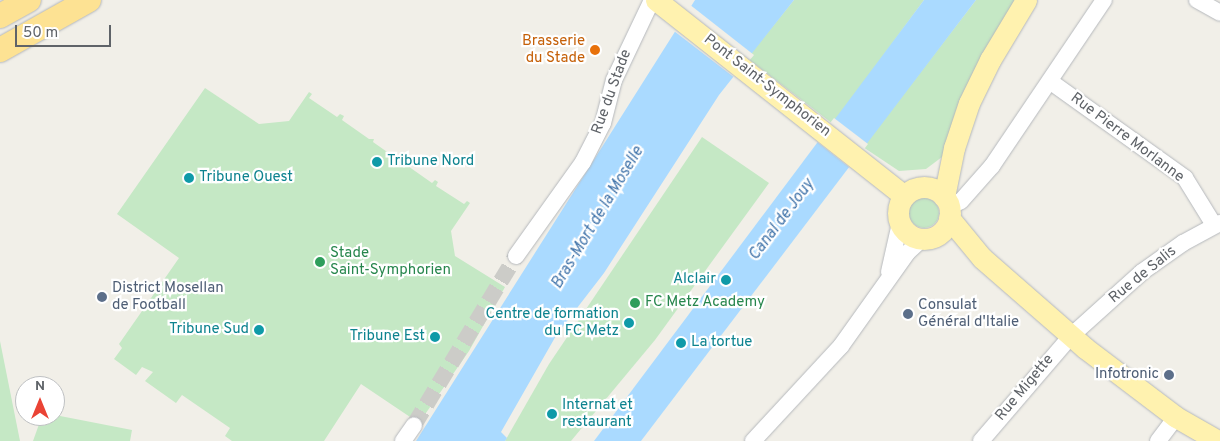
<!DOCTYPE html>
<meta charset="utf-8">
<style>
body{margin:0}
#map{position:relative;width:1220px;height:441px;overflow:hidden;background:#f1efe8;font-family:Overpass,sans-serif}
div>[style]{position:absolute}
.green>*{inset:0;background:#c5e8c5}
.round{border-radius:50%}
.water>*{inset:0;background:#aadaff}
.pier>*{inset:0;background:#f1efe8}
.minor-tunnel>*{height:16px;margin-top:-8px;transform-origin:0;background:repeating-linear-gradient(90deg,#ccccc8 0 16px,transparent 0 24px)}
.roads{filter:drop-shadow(0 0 1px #b5b8bc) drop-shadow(0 0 1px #b5b8bc)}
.minor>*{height:16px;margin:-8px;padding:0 8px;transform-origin:8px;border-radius:8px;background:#fff}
.major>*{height:21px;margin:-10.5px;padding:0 10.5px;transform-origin:10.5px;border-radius:10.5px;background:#fff2af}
.major>.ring{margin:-10.5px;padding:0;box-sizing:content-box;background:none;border:21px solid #fff2af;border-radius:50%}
.highway>*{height:24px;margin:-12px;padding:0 12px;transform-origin:12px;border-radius:12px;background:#fde293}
.dots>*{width:14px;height:14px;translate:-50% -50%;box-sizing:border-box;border:2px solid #fff;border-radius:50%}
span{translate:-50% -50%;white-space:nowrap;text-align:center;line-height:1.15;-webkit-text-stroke:4.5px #fff;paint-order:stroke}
.food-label{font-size:15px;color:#c56008}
.right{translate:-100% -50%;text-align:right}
.street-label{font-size:15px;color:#5f6368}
.culture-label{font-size:15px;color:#0d838f}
.left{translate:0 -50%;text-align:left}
.leisure-label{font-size:15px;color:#27864d}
.service-label{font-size:15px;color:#4e5e75}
.water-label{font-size:16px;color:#4174aa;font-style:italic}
.north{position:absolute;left:15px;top:376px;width:50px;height:50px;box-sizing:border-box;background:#fff;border:1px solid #bfc1c3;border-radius:50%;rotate:0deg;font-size:14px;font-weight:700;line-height:20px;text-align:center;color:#5f6368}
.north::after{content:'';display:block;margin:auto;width:18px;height:22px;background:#ea4335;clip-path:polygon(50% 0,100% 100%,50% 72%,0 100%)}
.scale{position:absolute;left:15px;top:25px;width:96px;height:22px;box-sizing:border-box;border:2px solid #5f6368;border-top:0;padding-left:6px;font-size:15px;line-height:18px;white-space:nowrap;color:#5f6368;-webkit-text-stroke:4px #fff;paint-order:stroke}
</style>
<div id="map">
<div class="green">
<div style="clip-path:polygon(794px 0,924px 0,833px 124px,747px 58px)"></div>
<div style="clip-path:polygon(976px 0,1028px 0,954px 148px,926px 169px,899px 171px,863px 147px)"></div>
<div style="clip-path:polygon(205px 88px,259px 124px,289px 121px,309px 92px,312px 94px,309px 98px,337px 117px,340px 114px,344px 116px,342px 120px,369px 139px,374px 139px,373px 142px,400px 161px,403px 159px,405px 164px,432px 183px,435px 180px,438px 182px,436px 186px,464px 204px,467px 201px,470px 203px,451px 231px,455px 256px,505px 287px,469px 351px,419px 423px,361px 384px,324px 441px,232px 441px,225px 436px,230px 428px,182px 395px,176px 403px,145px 381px,153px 372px,142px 367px,136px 375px,114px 359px,122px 348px,119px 344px,179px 258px,117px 214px)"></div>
<div style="clip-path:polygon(702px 137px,769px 183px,655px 340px,571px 441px,505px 441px,549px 364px)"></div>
<div class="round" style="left:909px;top:198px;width:30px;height:30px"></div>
<div style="clip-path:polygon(0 341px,20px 441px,0 441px)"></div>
<div style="clip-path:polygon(55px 415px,132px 430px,130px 441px,33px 441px,42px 416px)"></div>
</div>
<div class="water">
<div style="clip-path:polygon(695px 0,794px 0,719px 95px,604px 273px,557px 334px,501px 432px,507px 438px,505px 441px,416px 441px)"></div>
<div style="clip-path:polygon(924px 0,976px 0,641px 441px,594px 441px)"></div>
</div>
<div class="pier">
<div style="clip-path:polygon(689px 4px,754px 55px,735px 78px,674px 31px)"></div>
<div style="clip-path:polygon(834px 118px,868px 144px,850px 168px,816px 141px)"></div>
</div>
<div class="minor-tunnel">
<div style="left:414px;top:425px;width:197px;rotate:-58.9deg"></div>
</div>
<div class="roads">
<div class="minor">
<div style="left:1197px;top:0;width:26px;rotate:29deg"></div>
<div style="left:1051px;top:82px;width:165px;rotate:35.6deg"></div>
<div style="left:1185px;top:178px;width:55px;rotate:58.3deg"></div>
<div style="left:949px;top:207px;width:13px;rotate:-27deg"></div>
<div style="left:961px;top:201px;width:47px;rotate:-48.5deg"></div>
<div style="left:992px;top:166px;width:200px;rotate:-56deg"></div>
<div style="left:516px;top:256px;width:115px;rotate:-54.5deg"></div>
<div style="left:583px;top:162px;width:44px;rotate:-62.9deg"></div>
<div style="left:603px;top:123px;width:44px;rotate:-75.7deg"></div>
<div style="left:614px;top:80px;width:89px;rotate:-64.6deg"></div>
<div style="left:889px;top:272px;width:50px;rotate:-77.3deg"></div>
<div style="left:403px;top:441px;width:19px;rotate:-55deg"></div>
<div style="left:753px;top:441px;width:129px;rotate:-47.2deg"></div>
<div style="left:841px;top:346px;width:114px;rotate:-54.6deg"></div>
<div style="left:907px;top:253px;width:21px;rotate:-43deg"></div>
<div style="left:981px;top:441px;width:138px;rotate:-49.4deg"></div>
<div style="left:1071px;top:336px;width:96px;rotate:-42deg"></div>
<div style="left:1142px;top:272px;width:50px;rotate:-35.3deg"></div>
<div style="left:1183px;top:243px;width:42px;rotate:-28.4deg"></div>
<div style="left:1158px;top:441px;width:30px;rotate:-53deg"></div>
</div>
<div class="major">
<div style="left:656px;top:0;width:316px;rotate:38.3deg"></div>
<div class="ring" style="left:898px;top:187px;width:31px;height:31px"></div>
<div style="left:944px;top:197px;width:50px;rotate:-78.5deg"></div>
<div style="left:954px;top:148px;width:47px;rotate:-71.6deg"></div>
<div style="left:969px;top:103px;width:48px;rotate:-64deg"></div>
<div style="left:990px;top:60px;width:70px;rotate:-59deg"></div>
<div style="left:949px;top:218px;width:52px;rotate:50.5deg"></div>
<div style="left:982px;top:258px;width:137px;rotate:41.1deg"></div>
<div style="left:1085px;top:348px;width:114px;rotate:37.2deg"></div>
<div style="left:1176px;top:417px;width:48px;rotate:29.7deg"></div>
</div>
<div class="highway">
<div style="left:0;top:16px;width:33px;rotate:-29deg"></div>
<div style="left:0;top:50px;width:102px;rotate:-29.3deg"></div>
</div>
</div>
<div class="dots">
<div style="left:595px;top:50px;background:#e8710a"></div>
<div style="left:377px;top:162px;background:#0f9aa8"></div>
<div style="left:189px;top:178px;background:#0f9aa8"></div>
<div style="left:320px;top:262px;background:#2e9e5b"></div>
<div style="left:726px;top:280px;background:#0f9aa8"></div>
<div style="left:102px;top:297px;background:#5c6f8a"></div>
<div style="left:635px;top:303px;background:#2e9e5b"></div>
<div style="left:908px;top:314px;background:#5c6f8a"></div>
<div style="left:629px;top:323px;background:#0f9aa8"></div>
<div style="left:259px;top:330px;background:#0f9aa8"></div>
<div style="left:435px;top:337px;background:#0f9aa8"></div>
<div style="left:681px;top:343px;background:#0f9aa8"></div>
<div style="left:1169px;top:375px;background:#5c6f8a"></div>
<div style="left:552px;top:414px;background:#0f9aa8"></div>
</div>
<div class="food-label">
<span class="right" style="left:585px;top:50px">Brasserie<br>du Stade</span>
</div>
<div class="street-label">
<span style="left:767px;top:86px;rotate:38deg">Pont Saint-Symphorien</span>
<span style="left:612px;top:92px;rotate:-70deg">Rue du Stade</span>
<span style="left:1127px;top:138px;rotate:37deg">Rue Pierre Morlanne</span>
<span style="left:1143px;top:275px;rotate:-39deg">Rue de Salis</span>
<span style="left:1025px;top:388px;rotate:-50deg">Rue Migette</span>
</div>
<div class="culture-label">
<span class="left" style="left:387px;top:162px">Tribune Nord</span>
<span class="left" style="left:199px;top:178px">Tribune Ouest</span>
<span class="right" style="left:716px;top:280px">Alclair</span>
<span class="right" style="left:619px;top:323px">Centre de formation<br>du FC Metz</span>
<span class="right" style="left:249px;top:330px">Tribune Sud</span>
<span class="right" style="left:425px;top:337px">Tribune Est</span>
<span class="left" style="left:691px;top:343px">La tortue</span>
<span class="left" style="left:562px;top:414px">Internat et<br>restaurant</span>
</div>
<div class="leisure-label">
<span class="left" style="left:330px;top:262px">Stade<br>Saint-Symphorien</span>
<span class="left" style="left:645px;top:303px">FC Metz Academy</span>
</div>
<div class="service-label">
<span class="left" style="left:112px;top:297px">District Mosellan<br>de Football</span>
<span class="left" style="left:918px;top:314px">Consulat<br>Général d'Italie</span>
<span class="right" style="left:1159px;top:375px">Infotronic</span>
</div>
<div class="water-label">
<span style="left:598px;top:218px;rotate:-59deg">Bras-Mort de la Moselle</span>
<span style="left:782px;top:220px;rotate:-53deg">Canal de Jouy</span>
</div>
<div class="north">N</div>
<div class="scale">50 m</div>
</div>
